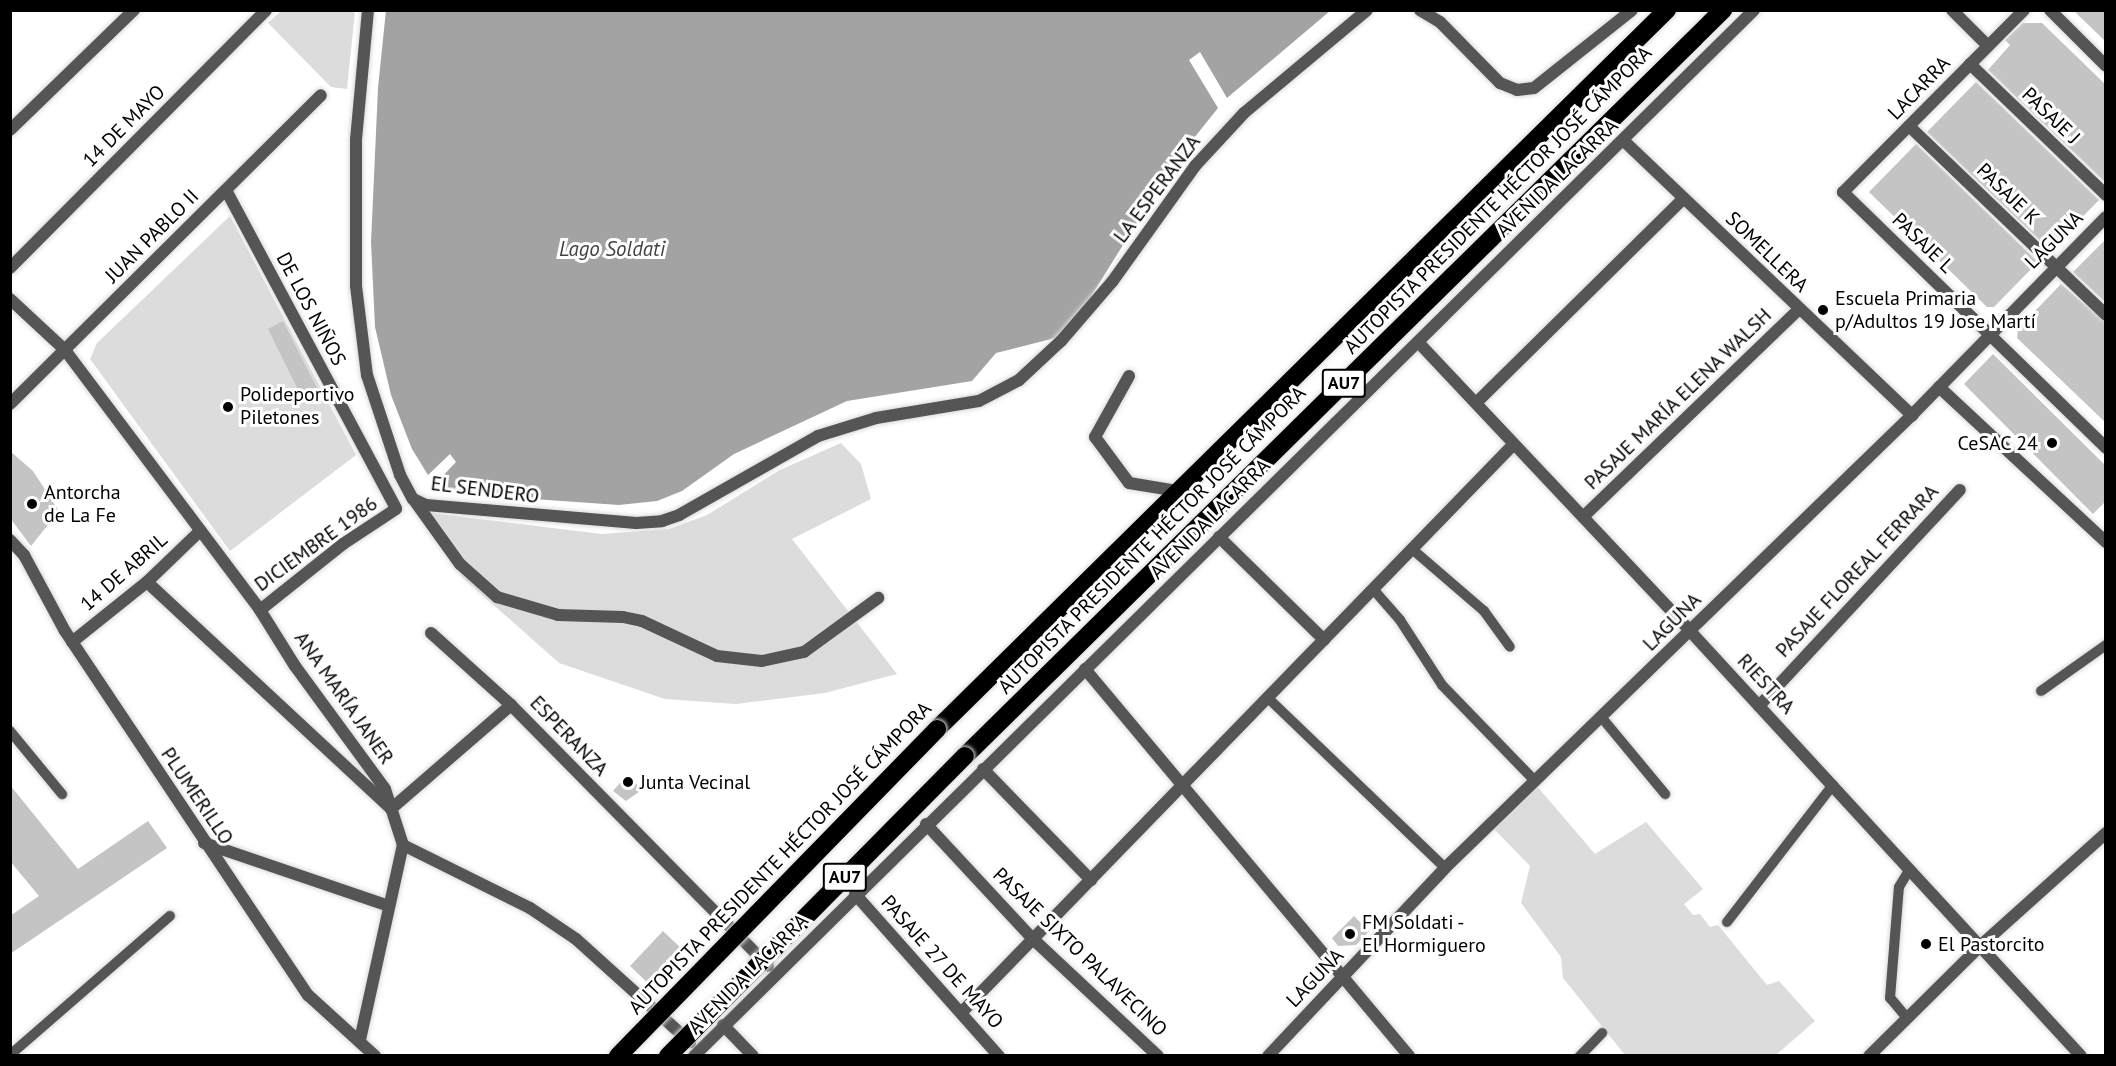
<!DOCTYPE html>
<meta charset="utf-8">
<style>
body{margin:0}
#map{position:relative;width:2116px;height:1066px;overflow:hidden;background:#fff;font-family:"PT Sans",sans-serif}
div>[style]{position:absolute}
.green>*{inset:0;background:#dcdcdc}
.water>*{inset:0;background:#a3a3a3}
.building>*{inset:0;background:#c4c4c4}
.roads{filter:drop-shadow(0 0 2px #dbdbdb) drop-shadow(0 0 2px #dbdbdb)}
.lane>*{height:10px;margin:-5px;padding:0 5px;transform-origin:5px;border-radius:5px;background:#555}
.street>*{height:12px;margin:-6px;padding:0 6px;transform-origin:6px;border-radius:6px;background:#555}
.highway>*{height:18px;margin:-9px;padding:0 9px;transform-origin:9px;border-radius:9px;background:#000}
.bridges{filter:drop-shadow(0 0 2px #dbdbdb) drop-shadow(0 0 2px #dbdbdb)}
.highway-bridge>*{height:18px;margin:-9px;padding:0 9px;transform-origin:9px;border-radius:9px;background:#000}
.dots>*{width:16px;height:16px;translate:-50% -50%;box-sizing:border-box;border:3px solid #fff;border-radius:50%}
span{translate:-50% -50%;white-space:nowrap;text-align:center;line-height:1.15;-webkit-text-stroke:6px #fff;paint-order:stroke}
.shield-label span{padding:2px 4px;background:#fff;border:2px solid;border-radius:4px;-webkit-text-stroke-width:0}
.shield-label{font-size:18px;color:#000;font-weight:700}
.street-label{font-size:20px;color:#000}
.poi-label{font-size:20px;color:#000}
.left{translate:0 -50%;text-align:left}
.right{translate:-100% -50%;text-align:right}
.water-label{font-size:21px;color:#444;font-style:italic}
.frame{position:absolute;inset:0;border:12px solid #000;pointer-events:none}
</style>
<div id="map">
<div class="green">
<div style="clip-path:polygon(281px 11px,355px 11px,347px 89px,331px 87px,268px 23px)"></div>
<div style="clip-path:polygon(230px 216px,356px 455px,230px 551px,90px 359px,97px 343px)"></div>
<div style="clip-path:polygon(841px 443px,861px 464px,871px 499px,792px 539px,897px 674px,825px 693px,736px 704px,665px 699px,559px 663px,463px 578px,431px 533px,430px 513px,602px 534px,669px 529px,707px 515px,780px 470px)"></div>
<div style="clip-path:polygon(1536px 785px,1595px 854px,1646px 822px,1703px 889px,1684px 904px,1693px 915px,1700px 914px,1710px 927px,1718px 925px,1767px 985px,1779px 981px,1815px 1021px,1776px 1055px,1625px 1055px,1563px 978px,1561px 957px,1521px 903px,1530px 866px,1494px 829px)"></div>
</div>
<div class="water">
<div style="clip-path:polygon(386px 10px,1330px 11px,1227px 98px,1200px 52px,1189px 60px,1218px 108px,1174px 163px,1090px 298px,1055px 338px,996px 353px,972px 381px,847px 401px,734px 454px,682px 491px,657px 501px,619px 505px,474px 495px,446px 488px,437px 482px,456px 462px,450px 454px,428px 475px,412px 449px,391px 395px,375px 327px,371px 242px,378px 88px)"></div>
</div>
<div class="building">
<div style="clip-path:polygon(2073px 10px,2106px 10px,2106px 42px)"></div>
<div style="clip-path:polygon(2023px 23px,2042px 23px,2106px 85px,2106px 183px,1988px 70px,2010px 45px,2005px 40px)"></div>
<div style="clip-path:polygon(1976px 82px,2099px 200px,2050px 250px,1927px 132px)"></div>
<div style="clip-path:polygon(1916px 144px,2038px 262px,1994px 307px,1987px 307px,1869px 192px)"></div>
<div style="clip-path:polygon(2106px 239px,2106px 303px,2073px 272px)"></div>
<div style="clip-path:polygon(2061px 284px,2106px 323px,2106px 423px,2017px 338px,2018px 329px)"></div>
<div style="clip-path:polygon(283px 321px,320px 394px,304px 402px,268px 329px)"></div>
<div style="clip-path:polygon(1993px 354px,2106px 466px,2106px 501px,2093px 514px,1964px 384px)"></div>
<div style="clip-path:polygon(10px 451px,33px 471px,59px 511px,31px 546px,10px 518px)"></div>
<div style="clip-path:polygon(626px 776px,643px 789px,626px 801px,613px 791px)"></div>
<div style="clip-path:polygon(10px 785px,78px 869px,148px 821px,167px 848px,10px 954px,10px 916px,39px 896px,10px 861px)"></div>
<div style="clip-path:polygon(1354px 916px,1369px 931px,1356px 945px,1338px 946px,1332px 938px)"></div>
<div style="clip-path:polygon(663px 931px,685px 952px,652px 987px,630px 966px)"></div>
</div>
<div class="roads">
<div class="lane">
<div style="left:1412px;top:549px;width:95px;rotate:40.7deg"></div>
<div style="left:1484px;top:611px;width:44px;rotate:54.2deg"></div>
<div style="left:1373px;top:589px;width:41px;rotate:48.9deg"></div>
<div style="left:1400px;top:620px;width:77px;rotate:57.1deg"></div>
<div style="left:1442px;top:685px;width:134px;rotate:45.9deg"></div>
<div style="left:2041px;top:691px;width:80px;rotate:-35.3deg"></div>
<div style="left:1268px;top:698px;width:245px;rotate:43.8deg"></div>
<div style="left:1602px;top:718px;width:99px;rotate:50.3deg"></div>
<div style="left:10px;top:731px;width:82px;rotate:50.5deg"></div>
<div style="left:1727px;top:922px;width:173px;rotate:-52.3deg"></div>
<div style="left:1907px;top:1018px;width:26px;rotate:-130deg"></div>
<div style="left:1890px;top:998px;width:111px;rotate:-85.4deg"></div>
<div style="left:1899px;top:887px;width:21px;rotate:-59deg"></div>
<div style="left:10px;top:1055px;width:212px;rotate:-41deg"></div>
<div style="left:1580px;top:1056px;width:32px;rotate:-46deg"></div>
</div>
<div class="street">
<div style="left:368px;top:10px;width:130px;rotate:95.3deg"></div>
<div style="left:356px;top:139px;width:147px;rotate:90deg"></div>
<div style="left:356px;top:286px;width:90px;rotate:83deg"></div>
<div style="left:367px;top:375px;width:105px;rotate:71.7deg"></div>
<div style="left:400px;top:475px;width:27px;rotate:62deg"></div>
<div style="left:413px;top:499px;width:14px;rotate:25deg"></div>
<div style="left:426px;top:505px;width:211px;rotate:4.9deg"></div>
<div style="left:636px;top:523px;width:26px;rotate:-4deg"></div>
<div style="left:662px;top:521px;width:18px;rotate:-19deg"></div>
<div style="left:679px;top:515px;width:160px;rotate:-29.6deg"></div>
<div style="left:818px;top:436px;width:61px;rotate:-17.2deg"></div>
<div style="left:876px;top:418px;width:104px;rotate:-9.4deg"></div>
<div style="left:979px;top:401px;width:45px;rotate:-27.7deg"></div>
<div style="left:1019px;top:380px;width:57px;rotate:-42.9deg"></div>
<div style="left:1061px;top:341px;width:78px;rotate:-49.2deg"></div>
<div style="left:1112px;top:282px;width:143px;rotate:-54.4deg"></div>
<div style="left:1195px;top:166px;width:72px;rotate:-47.2deg"></div>
<div style="left:1244px;top:113px;width:160px;rotate:-39.9deg"></div>
<div style="left:1420px;top:10px;width:23px;rotate:31deg"></div>
<div style="left:1440px;top:22px;width:86px;rotate:45.5deg"></div>
<div style="left:1500px;top:83px;width:18px;rotate:22deg"></div>
<div style="left:1517px;top:90px;width:17px;rotate:-7deg"></div>
<div style="left:1534px;top:88px;width:125px;rotate:-38.5deg"></div>
<div style="left:1952px;top:10px;width:51px;rotate:45deg"></div>
<div style="left:2024px;top:10px;width:257px;rotate:134.8deg"></div>
<div style="left:1843px;top:192px;width:367px;rotate:44.2deg"></div>
<div style="left:2050px;top:10px;width:79px;rotate:45deg"></div>
<div style="left:1970px;top:64px;width:189px;rotate:43.9deg"></div>
<div style="left:1909px;top:126px;width:273px;rotate:43.8deg"></div>
<div style="left:10px;top:130px;width:173px;rotate:-44.1deg"></div>
<div style="left:1624px;top:141px;width:398px;rotate:43.6deg"></div>
<div style="left:226px;top:190px;width:361px;rotate:61.9deg"></div>
<div style="left:396px;top:509px;width:64px;rotate:146.6deg"></div>
<div style="left:343px;top:544px;width:106px;rotate:141.5deg"></div>
<div style="left:10px;top:268px;width:363px;rotate:-45.2deg"></div>
<div style="left:10px;top:299px;width:75px;rotate:42.8deg"></div>
<div style="left:65px;top:350px;width:325px;rotate:53.1deg"></div>
<div style="left:260px;top:610px;width:66px;rotate:58deg"></div>
<div style="left:295px;top:666px;width:152px;rotate:53.8deg"></div>
<div style="left:385px;top:789px;width:59px;rotate:72.2deg"></div>
<div style="left:403px;top:845px;width:142px;rotate:26.4deg"></div>
<div style="left:530px;top:908px;width:55px;rotate:34deg"></div>
<div style="left:576px;top:939px;width:154px;rotate:42.1deg"></div>
<div style="left:1418px;top:342px;width:397px;rotate:46.7deg"></div>
<div style="left:1690px;top:631px;width:577px;rotate:47.39deg"></div>
<div style="left:1129px;top:376px;width:70px;rotate:119.1deg"></div>
<div style="left:1095px;top:437px;width:57px;rotate:53.5deg"></div>
<div style="left:1129px;top:483px;width:50px;rotate:9.3deg"></div>
<div style="left:1939px;top:387px;width:228px;rotate:42.9deg"></div>
<div style="left:1476px;top:403px;width:291px;rotate:-44.6deg"></div>
<div style="left:10px;top:404px;width:438px;rotate:-44.8deg"></div>
<div style="left:414px;top:500px;width:79px;rotate:54.3deg"></div>
<div style="left:460px;top:564px;width:50px;rotate:41.7deg"></div>
<div style="left:497px;top:597px;width:64px;rotate:16.4deg"></div>
<div style="left:558px;top:615px;width:65px;rotate:1.8deg"></div>
<div style="left:623px;top:617px;width:19px;rotate:12deg"></div>
<div style="left:642px;top:621px;width:83px;rotate:25deg"></div>
<div style="left:717px;top:656px;width:45px;rotate:6.3deg"></div>
<div style="left:762px;top:661px;width:43px;rotate:-12.1deg"></div>
<div style="left:804px;top:652px;width:92px;rotate:-36.1deg"></div>
<div style="left:1583px;top:517px;width:300px;rotate:-43.9deg"></div>
<div style="left:1219px;top:537px;width:147px;rotate:44.4deg"></div>
<div style="left:10px;top:540px;width:21px;rotate:47deg"></div>
<div style="left:24px;top:555px;width:86px;rotate:61.7deg"></div>
<div style="left:65px;top:631px;width:438px;rotate:56.3deg"></div>
<div style="left:308px;top:995px;width:91px;rotate:42.3deg"></div>
<div style="left:147px;top:582px;width:333px;rotate:42.9deg"></div>
<div style="left:391px;top:809px;width:159px;rotate:-40.9deg"></div>
<div style="left:431px;top:633px;width:108px;rotate:42deg"></div>
<div style="left:511px;top:705px;width:366px;rotate:45.4deg"></div>
<div style="left:72px;top:642px;width:96px;rotate:-38.7deg"></div>
<div style="left:147px;top:582px;width:74px;rotate:-43.9deg"></div>
<div style="left:1085px;top:669px;width:505px;rotate:50.06deg"></div>
<div style="left:1759px;top:706px;width:295px;rotate:-47.1deg"></div>
<div style="left:983px;top:769px;width:155px;rotate:45.8deg"></div>
<div style="left:926px;top:824px;width:157px;rotate:47.1deg"></div>
<div style="left:1033px;top:939px;width:171px;rotate:43.1deg"></div>
<div style="left:204px;top:843px;width:195px;rotate:18.8deg"></div>
<div style="left:855px;top:894px;width:217px;rotate:48.4deg"></div>
<div style="left:961px;top:1013px;width:793px;rotate:-45.82deg"></div>
<div style="left:723px;top:1025px;width:43px;rotate:45.9deg"></div>
<div style="left:360px;top:1040px;width:200px;rotate:-77.6deg"></div>
<div style="left:694px;top:1056px;width:1489px;rotate:-44.62deg"></div>
<div style="left:1268px;top:1056px;width:258px;rotate:-46.7deg"></div>
<div style="left:1445px;top:868px;width:651px;rotate:-44.13deg"></div>
<div style="left:1912px;top:415px;width:277px;rotate:-45.6deg"></div>
<div style="left:1869px;top:1056px;width:155px;rotate:-44.7deg"></div>
<div style="left:1979px;top:947px;width:171px;rotate:-41.9deg"></div>
</div>
<div class="highway">
<div style="left:937px;top:729px;width:1025px;rotate:-44.57deg"></div>
<div style="left:965px;top:756px;width:1064px;rotate:-44.54deg"></div>
</div>
</div>
<div class="bridges">
<div class="highway-bridge">
<div style="left:618px;top:1056px;width:457px;rotate:-45.7deg"></div>
<div style="left:668px;top:1056px;width:422px;rotate:-45.3deg"></div>
</div>
</div>
<div class="dots">
<div style="left:1823px;top:310px;background:#000"></div>
<div style="left:228px;top:407px;background:#000"></div>
<div style="left:2052px;top:443px;background:#000"></div>
<div style="left:32px;top:504px;background:#000"></div>
<div style="left:628px;top:782px;background:#000"></div>
<div style="left:1350px;top:934px;background:#000"></div>
<div style="left:1926px;top:944px;background:#000"></div>
</div>
<div class="shield-label">
<span style="left:1344px;top:383px">AU7</span>
<span style="left:845px;top:877px">AU7</span>
</div>
<div class="street-label">
<span style="left:1919px;top:88px;rotate:-46deg">LACARRA</span>
<span style="left:2051px;top:116px;rotate:44deg">PASAJE J</span>
<span style="left:124px;top:126px;rotate:-45deg">14 DE MAYO</span>
<span style="left:1557px;top:178px;rotate:-44deg">AVENIDA LACARRA</span>
<span style="left:1157px;top:189px;rotate:-53deg">LA ESPERANZA</span>
<span style="left:2008px;top:194px;rotate:44deg">PASAJE K</span>
<span style="left:1498px;top:200px;rotate:-45deg">AUTOPISTA PRESIDENTE HÉCTOR JOSÉ CÁMPORA</span>
<span style="left:152px;top:236px;rotate:-45deg">JUAN PABLO II</span>
<span style="left:2054px;top:240px;rotate:-45deg">LAGUNA</span>
<span style="left:1923px;top:243px;rotate:44deg">PASAJE L</span>
<span style="left:1767px;top:252px;rotate:44deg">SOMELLERA</span>
<span style="left:311px;top:309px;rotate:62deg">DE LOS NIÑOS</span>
<span style="left:1678px;top:399px;rotate:-44deg">PASAJE MARÍA ELENA WALSH</span>
<span style="left:485px;top:490px;rotate:7deg">EL SENDERO</span>
<span style="left:1210px;top:519px;rotate:-45deg">AVENIDA LACARRA</span>
<span style="left:1152px;top:540px;rotate:-45deg">AUTOPISTA PRESIDENTE HÉCTOR JOSÉ CÁMPORA</span>
<span style="left:316px;top:544px;rotate:-36deg">DICIEMBRE 1986</span>
<span style="left:1857px;top:571px;rotate:-47deg">PASAJE FLOREAL FERRARA</span>
<span style="left:124px;top:572px;rotate:-41deg">14 DE ABRIL</span>
<span style="left:1672px;top:622px;rotate:-45deg">LAGUNA</span>
<span style="left:1766px;top:684px;rotate:47deg">RIESTRA</span>
<span style="left:344px;top:698px;rotate:55deg">ANA MARÍA JANER</span>
<span style="left:569px;top:736px;rotate:46deg">ESPERANZA</span>
<span style="left:197px;top:796px;rotate:56deg">PLUMERILLO</span>
<span style="left:780px;top:858px;rotate:-46deg">AUTOPISTA PRESIDENTE HÉCTOR JOSÉ CÁMPORA</span>
<span style="left:1080px;top:952px;rotate:44deg">PASAJE SIXTO PALAVECINO</span>
<span style="left:942px;top:962px;rotate:48deg">PASAJE 27 DE MAYO</span>
<span style="left:748px;top:974px;rotate:-45deg">AVENIDA LACARRA</span>
<span style="left:1315px;top:978px;rotate:-46deg">LAGUNA</span>
</div>
<div class="poi-label">
<span class="left" style="left:1835px;top:310px">Escuela Primaria<br>p/Adultos 19 Jose Martí</span>
<span class="left" style="left:240px;top:406px">Polideportivo<br>Piletones</span>
<span class="right" style="left:2038px;top:443px">CeSAC 24</span>
<span class="left" style="left:44px;top:504px">Antorcha<br>de La Fe</span>
<span class="left" style="left:640px;top:782px">Junta Vecinal</span>
<span class="left" style="left:1362px;top:934px">FM Soldati -<br>El Hormiguero</span>
<span class="left" style="left:1938px;top:944px">El Pastorcito</span>
</div>
<div class="water-label">
<span style="left:612px;top:249px">Lago Soldati</span>
</div>
<div class="frame"></div>
</div>
